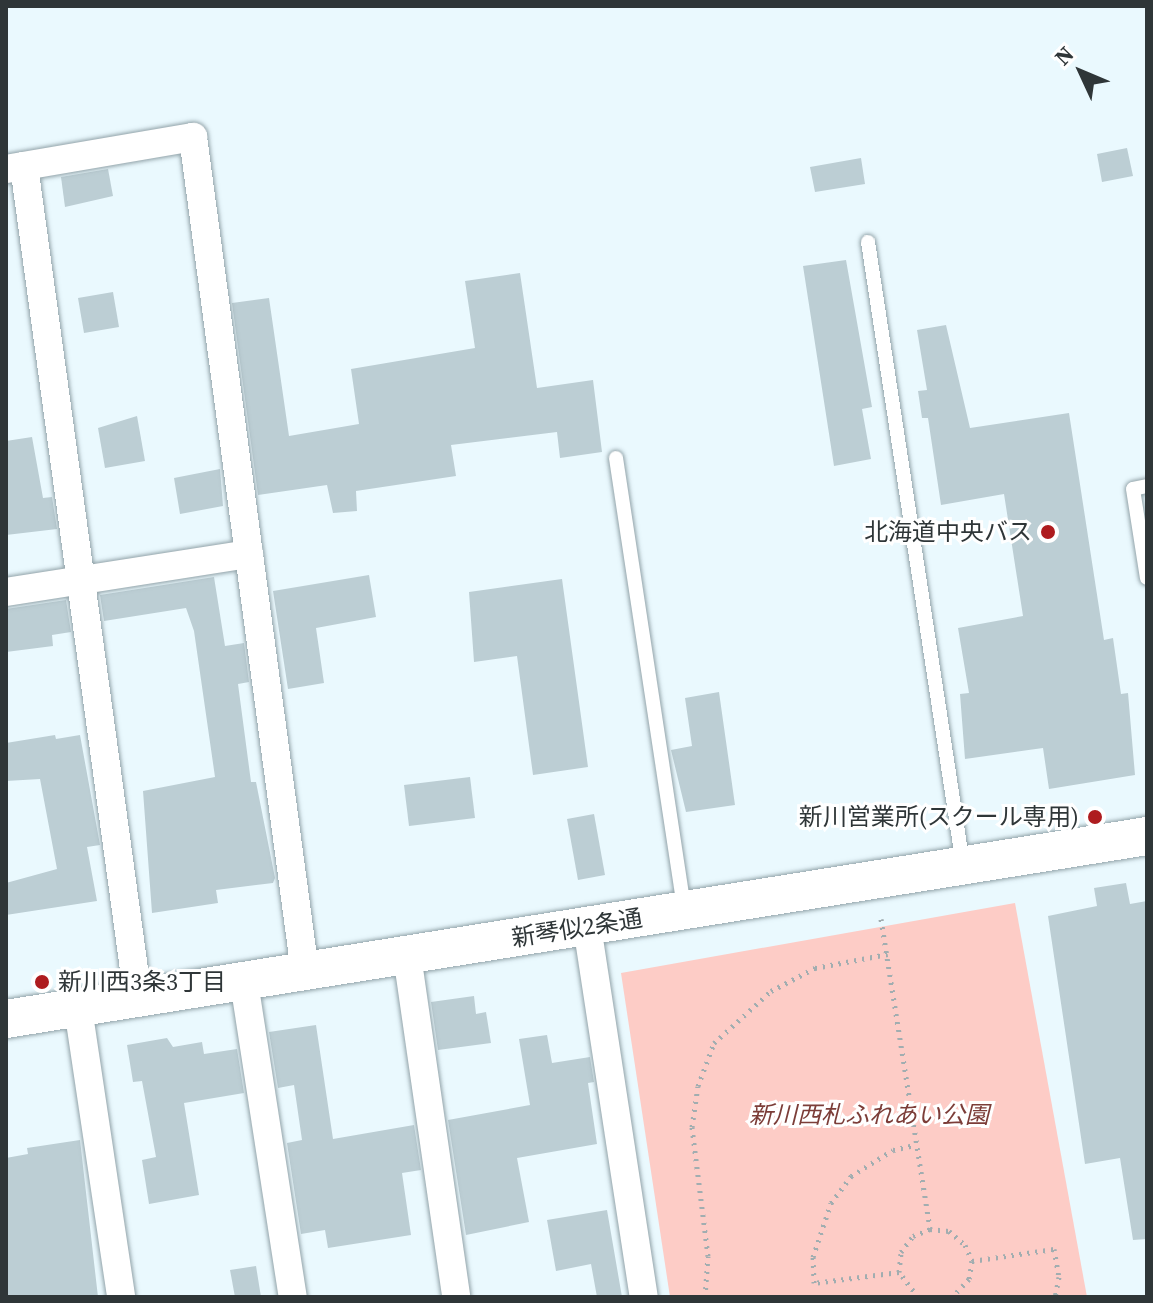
<!DOCTYPE html>
<meta charset="utf-8">
<style>
body{margin:0}
#map{position:relative;width:1153px;height:1303px;overflow:hidden;background:#eaf9fe;font-family:"Source Serif 4","Noto Sans JP",serif}
div>[style]{position:absolute}
.green>*{inset:0;background:#fdccc6}
.building>*{inset:0;background:#bcced4}
.path>*{height:5px;margin-top:-2.5px;transform-origin:0;background:repeating-linear-gradient(90deg,#a1adb0 0 2px,transparent 0 8px)}
.roads{filter:drop-shadow(0 0 2px #92a3a9) drop-shadow(0 0 2px #92a3a9)}
.lane>*{height:14px;margin:-7px;padding:0 7px;transform-origin:7px;border-radius:7px;background:#fff}
.street>*{height:28px;margin:-14px;padding:0 14px;transform-origin:14px;border-radius:14px;background:#fff}
.secondary>*{height:38px;margin:-19px;padding:0 19px;transform-origin:19px;border-radius:19px;background:#fff}
.dots>*{width:22px;height:22px;translate:-50% -50%;box-sizing:border-box;border:4px solid #fff;border-radius:50%}
span{translate:-50% -50%;white-space:nowrap;text-align:center;line-height:1.15;-webkit-text-stroke:6px #fff;paint-order:stroke}
.poi-label{font-size:24px;color:#2f3638}
.right{translate:-100% -50%;text-align:right}
.left{translate:0 -50%;text-align:left}
.street-label{font-size:24px;color:#2f3638}
.park-label{font-size:24px;color:#7c3d38;font-style:italic}
.frame{position:absolute;inset:0;border:8px solid #2f3638;pointer-events:none}
.north{position:absolute;left:1041px;top:32px;width:80px;height:80px;-webkit-text-stroke:6px #fff;paint-order:stroke;rotate:314deg;font-size:22px;font-weight:700;line-height:32px;text-align:center;color:#2f3638}
.north::after{content:'';display:block;margin:auto;width:28px;height:36px;background:#2f3638;clip-path:polygon(50% 0,100% 100%,50% 72%,0 100%)}
</style>
<div id="map">
<div class="green">
<div style="clip-path:polygon(1015px 903px,1087px 1297px,670px 1297px,621px 973px)"></div>
</div>
<div class="building">
<div style="clip-path:polygon(1127px 148px,1133px 176px,1102px 182px,1097px 154px)"></div>
<div style="clip-path:polygon(861px 158px,865px 184px,815px 192px,810px 167px)"></div>
<div style="clip-path:polygon(108px 169px,113px 196px,65px 207px,61px 177px)"></div>
<div style="clip-path:polygon(846px 260px,872px 407px,862px 409px,871px 459px,834px 466px,803px 266px)"></div>
<div style="clip-path:polygon(520px 273px,537px 388px,593px 380px,602px 452px,560px 458px,557px 432px,451px 445px,456px 476px,356px 491px,357px 511px,333px 513px,327px 485px,258px 495px,232px 303px,269px 298px,289px 436px,359px 424px,351px 369px,475px 348px,465px 281px)"></div>
<div style="clip-path:polygon(113px 292px,119px 327px,84px 333px,78px 298px)"></div>
<div style="clip-path:polygon(946px 325px,970px 428px,1069px 413px,1104px 640px,1113px 638px,1121px 694px,1128px 693px,1135px 775px,1049px 789px,1043px 748px,965px 759px,960px 694px,969px 693px,958px 628px,1023px 616px,1004px 494px,941px 505px,928px 418px,922px 418px,918px 391px,927px 390px,917px 330px)"></div>
<div style="clip-path:polygon(137px 416px,145px 461px,105px 468px,98px 428px)"></div>
<div style="clip-path:polygon(32px 437px,43px 498px,52px 497px,57px 529px,6px 535px,6px 441px)"></div>
<div style="clip-path:polygon(220px 469px,223px 506px,180px 514px,174px 478px)"></div>
<div style="clip-path:polygon(369px 575px,376px 617px,316px 628px,324px 683px,288px 689px,273px 591px)"></div>
<div style="clip-path:polygon(214px 577px,225px 646px,244px 643px,249px 682px,238px 684px,251px 782px,256px 782px,275px 878px,273px 883px,216px 890px,218px 903px,152px 913px,143px 791px,215px 777px,194px 631px,186px 608px,104px 621px,100px 595px)"></div>
<div style="clip-path:polygon(562px 579px,588px 767px,533px 775px,517px 656px,474px 662px,469px 592px)"></div>
<div style="clip-path:polygon(66px 600px,71px 632px,52px 635px,53px 646px,6px 652px,6px 609px)"></div>
<div style="clip-path:polygon(719px 692px,735px 805px,686px 812px,671px 750px,692px 746px,685px 698px)"></div>
<div style="clip-path:polygon(55px 735px,56px 739px,80px 735px,100px 845px,87px 847px,97px 901px,6px 915px,6px 883px,57px 869px,40px 779px,6px 781px,6px 743px)"></div>
<div style="clip-path:polygon(470px 777px,475px 818px,409px 826px,404px 785px)"></div>
<div style="clip-path:polygon(594px 814px,605px 875px,578px 880px,567px 819px)"></div>
<div style="clip-path:polygon(1126px 883px,1130px 904px,1147px 901px,1147px 1239px,1133px 1240px,1120px 1158px,1085px 1164px,1048px 916px,1097px 906px,1094px 888px)"></div>
<div style="clip-path:polygon(474px 996px,476px 1014px,486px 1012px,491px 1043px,438px 1050px,431px 1002px)"></div>
<div style="clip-path:polygon(316px 1025px,333px 1139px,414px 1125px,421px 1170px,402px 1173px,411px 1235px,328px 1248px,325px 1230px,301px 1234px,287px 1143px,302px 1140px,294px 1085px,278px 1088px,269px 1032px)"></div>
<div style="clip-path:polygon(547px 1035px,552px 1063px,590px 1057px,594px 1082px,588px 1083px,597px 1144px,517px 1158px,529px 1222px,466px 1235px,448px 1120px,530px 1105px,519px 1039px)"></div>
<div style="clip-path:polygon(167px 1038px,173px 1047px,202px 1042px,204px 1054px,237px 1049px,244px 1093px,184px 1103px,199px 1195px,149px 1204px,142px 1160px,156px 1157px,142px 1081px,133px 1082px,127px 1045px)"></div>
<div style="clip-path:polygon(80px 1140px,98px 1297px,6px 1297px,6px 1158px,28px 1154px,27px 1148px)"></div>
<div style="clip-path:polygon(607px 1210px,622px 1297px,597px 1297px,591px 1264px,556px 1271px,547px 1220px)"></div>
<div style="clip-path:polygon(256px 1266px,261px 1297px,235px 1297px,230px 1270px)"></div>
</div>
<div class="path">
<div style="left:881px;top:919px;width:314px;rotate:81deg"></div>
<div style="left:972px;top:1261px;width:83px;rotate:-8.3deg"></div>
<div style="left:1054px;top:1249px;width:28px;rotate:80deg"></div>
<div style="left:1059px;top:1277px;width:20px;rotate:101deg"></div>
<div style="left:899px;top:1272px;width:86px;rotate:172.6deg"></div>
<div style="left:814px;top:1283px;width:26px;rotate:-92deg"></div>
<div style="left:813px;top:1257px;width:57px;rotate:-71.6deg"></div>
<div style="left:831px;top:1203px;width:34px;rotate:-53deg"></div>
<div style="left:851px;top:1176px;width:49px;rotate:-31.8deg"></div>
<div style="left:893px;top:1150px;width:22px;rotate:-13deg"></div>
<div style="left:705px;top:1297px;width:41px;rotate:-85.8deg"></div>
<div style="left:708px;top:1256px;width:130px;rotate:-97.1deg"></div>
<div style="left:692px;top:1127px;width:41px;rotate:-81.7deg"></div>
<div style="left:698px;top:1086px;width:46px;rotate:-69.6deg"></div>
<div style="left:714px;top:1043px;width:77px;rotate:-42.4deg"></div>
<div style="left:771px;top:991px;width:50px;rotate:-27.6deg"></div>
<div style="left:815px;top:968px;width:74px;rotate:-10.9deg"></div>
<div style="left:918px;top:1297px;width:31px;rotate:-127deg"></div>
<div style="left:899px;top:1272px;width:20px;rotate:-84deg"></div>
<div style="left:901px;top:1252px;width:20px;rotate:-53deg"></div>
<div style="left:913px;top:1236px;width:18px;rotate:-22deg"></div>
<div style="left:930px;top:1229px;width:19px;rotate:6deg"></div>
<div style="left:949px;top:1231px;width:21px;rotate:41deg"></div>
<div style="left:965px;top:1245px;width:17px;rotate:66deg"></div>
<div style="left:972px;top:1261px;width:18px;rotate:99deg"></div>
<div style="left:969px;top:1279px;width:25px;rotate:133deg"></div>
</div>
<div class="roads">
<div class="lane">
<div style="left:868px;top:242px;width:630px;rotate:81.33deg"></div>
<div style="left:616px;top:458px;width:456px;rotate:81.4deg"></div>
<div style="left:1147px;top:486px;width:14px;rotate:168deg"></div>
<div style="left:1133px;top:489px;width:90px;rotate:81.1deg"></div>
</div>
<div class="street">
<div style="left:24px;top:166px;width:840px;rotate:82.2deg"></div>
<div style="left:6px;top:169px;width:190px;rotate:-9.7deg"></div>
<div style="left:193px;top:137px;width:842px;rotate:82.36deg"></div>
<div style="left:6px;top:592px;width:246px;rotate:-8.9deg"></div>
<div style="left:587px;top:926px;width:375px;rotate:81.3deg"></div>
<div style="left:407px;top:955px;width:345px;rotate:81.8deg"></div>
<div style="left:244px;top:982px;width:319px;rotate:81.2deg"></div>
<div style="left:78px;top:1008px;width:292px;rotate:81.5deg"></div>
</div>
<div class="secondary">
<div style="left:6px;top:1019px;width:1156px;rotate:-9.11deg"></div>
</div>
</div>
<div class="dots">
<div style="left:1048px;top:532px;background:#ae1c1f"></div>
<div style="left:1095px;top:817px;background:#ae1c1f"></div>
<div style="left:42px;top:982px;background:#ae1c1f"></div>
</div>
<div class="poi-label">
<span class="right" style="left:1032px;top:532px">北海道中央バス</span>
<span class="right" style="left:1079px;top:817px">新川営業所(スクール専用)</span>
<span class="left" style="left:58px;top:982px">新川西3条3丁目</span>
</div>
<div class="street-label">
<span style="left:577px;top:928px;rotate:-9deg">新琴似2条通</span>
</div>
<div class="park-label">
<span style="left:869px;top:1115px">新川西札ふれあい公園</span>
</div>
<div class="frame"></div>
<div class="north">N</div>
</div>
